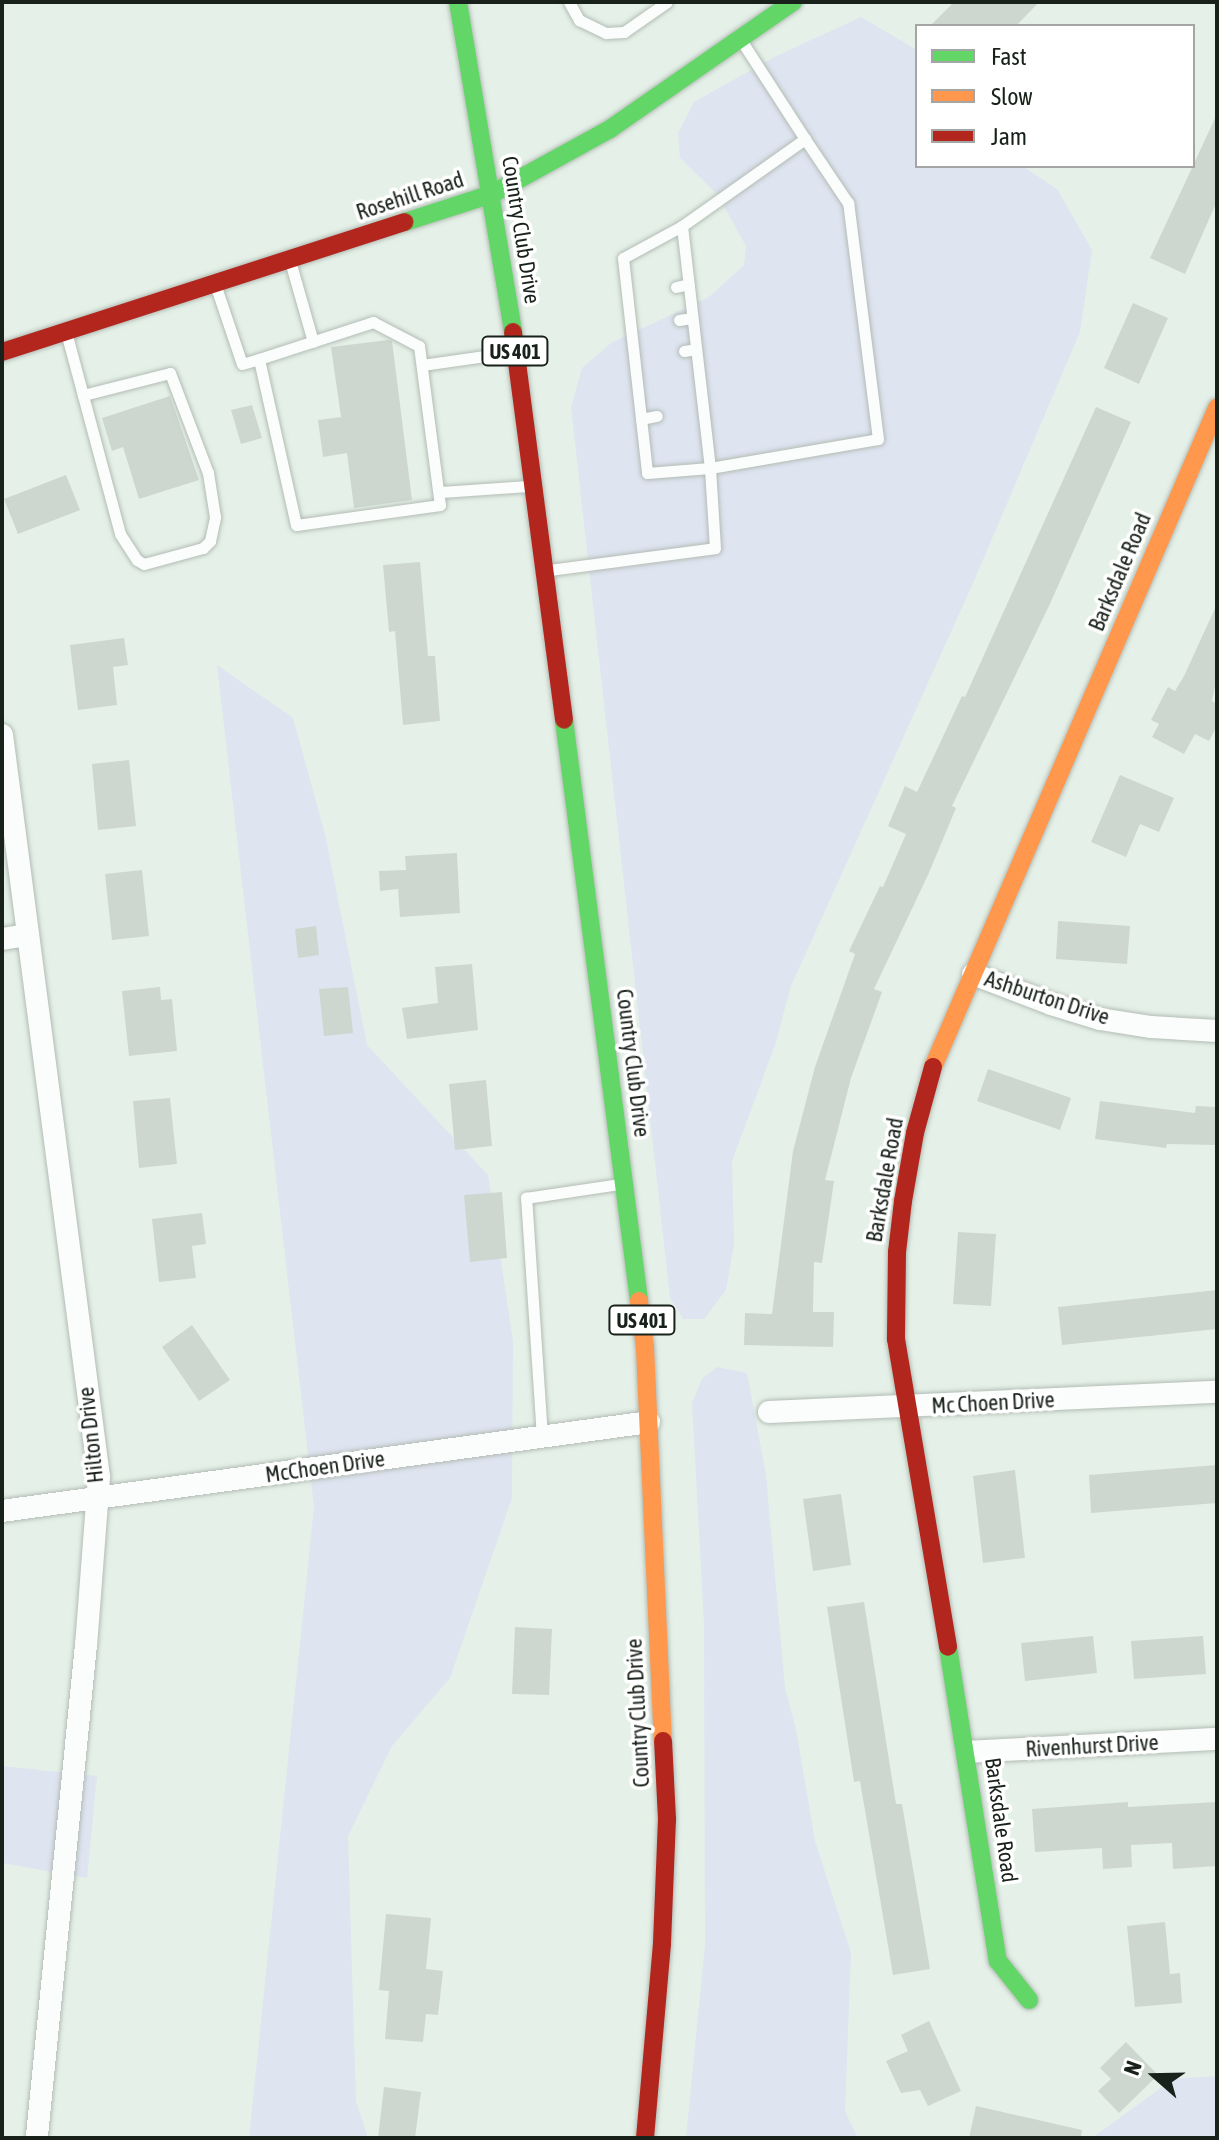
<!DOCTYPE html>
<style>
body{margin:0}
#map{position:relative;width:1219px;height:2140px;overflow:hidden;background:#e5f1e8;font-family:"Asap Condensed",sans-serif}
div>[style]{position:absolute}
.green>*{inset:0;background:#dee4f0}
.building>*{inset:0;background:#cdd7cf}
.roads{filter:drop-shadow(0 0 2px #b3bcb5) drop-shadow(0 0 2px #b3bcb5)}
.lane>*{height:11px;margin:-5.5px;padding:0 5.5px;transform-origin:5.5px;border-radius:5.5px;background:#fbfdfc}
.street>*{height:22px;margin:-11px;padding:0 11px;transform-origin:11px;border-radius:11px;background:#fbfdfc}
.fast>*{height:18px;margin:-9px;padding:0 9px;transform-origin:9px;border-radius:9px;background:#63d668}
.slow>*{height:18px;margin:-9px;padding:0 9px;transform-origin:9px;border-radius:9px;background:#ff974d}
.jam>*{height:18px;margin:-9px;padding:0 9px;transform-origin:9px;border-radius:9px;background:#b3261e}
span{translate:-50% -50%;white-space:nowrap;text-align:center;line-height:1.15;-webkit-text-stroke:7px #fff;paint-order:stroke}
.shield-label span{padding:2px 6px;background:#fff;border:2px solid;border-radius:6px;-webkit-text-stroke-width:0}
.shield-label{font-size:20px;color:#19211b;font-weight:700}
.street-label{font-size:22px;color:#19211b}
.frame{position:absolute;inset:0;border:4px solid #19211b;pointer-events:none}
.legend{position:absolute;left:915px;top:24px;width:280px;height:144px;box-sizing:border-box;background:#fff;border:2px solid #a3a6a4;margin:0;padding:10px 14px;list-style:none;font-size:24px;color:#19211b}
.legend li{display:flex;align-items:center;gap:16px;height:40px}
.legend b{width:40px;border:2px solid #a3a6a4}
.north{position:absolute;left:1115px;top:2036px;width:80px;height:80px;-webkit-text-stroke:6px #fff;paint-order:stroke;rotate:290deg;font-size:22px;font-weight:700;line-height:32px;text-align:center;color:#19211b}
.north::after{content:'';display:block;margin:auto;width:28px;height:36px;background:#19211b;clip-path:polygon(50% 0,100% 100%,50% 72%,0 100%)}
</style>
<div id="map">
<div class="green">
<div style="clip-path:polygon(861px 17px,917px 50px,917px 166px,1022px 166px,1057px 189px,1092px 250px,1080px 332px,974px 581px,791px 986px,775px 1045px,732px 1161px,734px 1244px,726px 1290px,704px 1319px,683px 1319px,670px 1298px,571px 407px,582px 368px,611px 343px,709px 297px,744px 265px,746px 246px,717px 194px,680px 158px,678px 133px,694px 102px,774px 57px)"></div>
<div style="clip-path:polygon(217px 665px,293px 718px,325px 834px,367px 1045px,488px 1175px,513px 1341px,512px 1498px,450px 1678px,392px 1746px,348px 1836px,356px 2101px,368px 2138px,249px 2138px,314px 1507px)"></div>
<div style="clip-path:polygon(717px 1367px,747px 1373px,766px 1475px,785px 1688px,796px 1729px,815px 1841px,851px 1953px,845px 2111px,858px 2138px,686px 2138px,705px 1944px,704px 1624px,692px 1403px,702px 1379px)"></div>
<div style="clip-path:polygon(2px 1766px,97px 1776px,87px 1878px,2px 1863px)"></div>
<div style="clip-path:polygon(1217px 2076px,1217px 2138px,1092px 2138px,1173px 2079px)"></div>
</div>
<div class="building">
<div style="clip-path:polygon(954px 2px,1039px 2px,1016px 26px,930px 26px)"></div>
<div style="clip-path:polygon(1217px 114px,1217px 201px,1185px 274px,1150px 258px)"></div>
<div style="clip-path:polygon(1133px 303px,1168px 318px,1139px 384px,1104px 368px)"></div>
<div style="clip-path:polygon(388px 340px,392px 341px,412px 500px,354px 508px,347px 453px,323px 457px,318px 420px,341px 417px,331px 347px)"></div>
<div style="clip-path:polygon(170px 396px,199px 480px,139px 499px,123px 447px,112px 451px,102px 418px)"></div>
<div style="clip-path:polygon(252px 405px,262px 438px,241px 444px,231px 410px)"></div>
<div style="clip-path:polygon(1096px 407px,1131px 422px,1049px 606px,952px 806px,956px 808px,928px 875px,874px 989px,882px 992px,851px 1078px,825px 1180px,834px 1181px,822px 1263px,814px 1262px,813px 1312px,834px 1312px,833px 1347px,744px 1345px,745px 1313px,772px 1314px,793px 1151px,815px 1067px,855px 954px,849px 951px,880px 886px,883px 887px,906px 834px,888px 826px,905px 786px,917px 792px,962px 696px,965px 697px)"></div>
<div style="clip-path:polygon(66px 475px,80px 510px,18px 534px,4px 499px)"></div>
<div style="clip-path:polygon(420px 562px,428px 656px,435px 656px,440px 721px,403px 725px,395px 631px,389px 632px,383px 565px)"></div>
<div style="clip-path:polygon(1217px 604px,1217px 677px,1212px 701px,1217px 704px,1217px 726px,1209px 741px,1195px 734px,1184px 754px,1152px 737px,1159px 724px,1151px 720px,1168px 687px,1175px 691px,1184px 676px)"></div>
<div style="clip-path:polygon(124px 638px,128px 665px,113px 667px,117px 705px,78px 710px,70px 645px)"></div>
<div style="clip-path:polygon(129px 760px,136px 826px,98px 830px,92px 764px)"></div>
<div style="clip-path:polygon(1120px 775px,1174px 798px,1159px 832px,1140px 824px,1126px 857px,1091px 842px)"></div>
<div style="clip-path:polygon(457px 853px,460px 913px,400px 917px,398px 889px,380px 891px,379px 871px,406px 870px,405px 856px)"></div>
<div style="clip-path:polygon(142px 870px,149px 936px,112px 940px,105px 874px)"></div>
<div style="clip-path:polygon(1058px 921px,1130px 926px,1127px 964px,1056px 959px)"></div>
<div style="clip-path:polygon(316px 926px,319px 955px,298px 958px,295px 929px)"></div>
<div style="clip-path:polygon(472px 964px,478px 1030px,407px 1039px,402px 1008px,438px 1003px,435px 967px)"></div>
<div style="clip-path:polygon(160px 987px,161px 1000px,172px 999px,177px 1051px,129px 1056px,122px 991px)"></div>
<div style="clip-path:polygon(348px 987px,353px 1033px,324px 1036px,319px 989px)"></div>
<div style="clip-path:polygon(988px 1069px,1071px 1098px,1060px 1130px,977px 1101px)"></div>
<div style="clip-path:polygon(486px 1080px,492px 1146px,455px 1150px,449px 1084px)"></div>
<div style="clip-path:polygon(170px 1098px,177px 1164px,139px 1168px,133px 1101px)"></div>
<div style="clip-path:polygon(1100px 1101px,1195px 1113px,1196px 1106px,1217px 1107px,1217px 1145px,1167px 1144px,1166px 1148px,1095px 1139px)"></div>
<div style="clip-path:polygon(502px 1192px,507px 1258px,470px 1262px,464px 1195px)"></div>
<div style="clip-path:polygon(202px 1213px,206px 1244px,192px 1246px,196px 1278px,159px 1282px,152px 1219px)"></div>
<div style="clip-path:polygon(958px 1232px,996px 1234px,991px 1306px,953px 1304px)"></div>
<div style="clip-path:polygon(1217px 1290px,1217px 1329px,1062px 1345px,1058px 1307px)"></div>
<div style="clip-path:polygon(192px 1325px,230px 1380px,199px 1401px,162px 1347px)"></div>
<div style="clip-path:polygon(1217px 1465px,1217px 1503px,1091px 1513px,1089px 1475px)"></div>
<div style="clip-path:polygon(1015px 1470px,1025px 1558px,983px 1563px,973px 1476px)"></div>
<div style="clip-path:polygon(841px 1494px,851px 1565px,813px 1571px,803px 1499px)"></div>
<div style="clip-path:polygon(864px 1602px,896px 1804px,902px 1804px,930px 1969px,893px 1975px,860px 1781px,854px 1782px,827px 1607px)"></div>
<div style="clip-path:polygon(515px 1627px,552px 1629px,549px 1695px,512px 1694px)"></div>
<div style="clip-path:polygon(1093px 1636px,1097px 1673px,1025px 1681px,1021px 1643px)"></div>
<div style="clip-path:polygon(1203px 1636px,1206px 1674px,1134px 1679px,1131px 1641px)"></div>
<div style="clip-path:polygon(1128px 1802px,1128px 1807px,1217px 1802px,1217px 1866px,1173px 1869px,1172px 1843px,1131px 1845px,1132px 1867px,1103px 1869px,1102px 1848px,1035px 1852px,1032px 1809px)"></div>
<div style="clip-path:polygon(386px 1914px,431px 1918px,426px 1969px,443px 1971px,438px 2015px,426px 2014px,423px 2042px,385px 2039px,389px 1991px,379px 1990px)"></div>
<div style="clip-path:polygon(1165px 1922px,1170px 1974px,1180px 1973px,1182px 2003px,1135px 2007px,1127px 1926px)"></div>
<div style="clip-path:polygon(929px 2021px,961px 2091px,928px 2106px,920px 2090px,901px 2093px,886px 2061px,908px 2051px,901px 2035px)"></div>
<div style="clip-path:polygon(1126px 2042px,1158px 2075px,1119px 2113px,1098px 2091px,1111px 2079px,1100px 2068px)"></div>
<div style="clip-path:polygon(384px 2087px,421px 2092px,415px 2138px,378px 2138px)"></div>
<div style="clip-path:polygon(976px 2106px,1082px 2130px,1081px 2138px,969px 2138px)"></div>
</div>
<div class="roads">
<div class="lane">
<div style="left:569px;top:2px;width:21px;rotate:61deg"></div>
<div style="left:579px;top:20px;width:30px;rotate:26deg"></div>
<div style="left:606px;top:33px;width:18px;rotate:-3deg"></div>
<div style="left:624px;top:32px;width:52px;rotate:-34.9deg"></div>
<div style="left:682px;top:226px;width:67px;rotate:151.5deg"></div>
<div style="left:623px;top:258px;width:216px;rotate:83.6deg"></div>
<div style="left:647px;top:473px;width:63px;rotate:-4.5deg"></div>
<div style="left:710px;top:468px;width:170px;rotate:-9.8deg"></div>
<div style="left:878px;top:439px;width:238px;rotate:-97.2deg"></div>
<div style="left:848px;top:203px;width:77px;rotate:-123.9deg"></div>
<div style="left:290px;top:261px;width:84px;rotate:74.1deg"></div>
<div style="left:215px;top:284px;width:84px;rotate:71.4deg"></div>
<div style="left:242px;top:364px;width:18px;rotate:-16deg"></div>
<div style="left:676px;top:287px;width:13px;rotate:-13deg"></div>
<div style="left:679px;top:320px;width:13px;rotate:-9deg"></div>
<div style="left:373px;top:322px;width:52px;rotate:27.6deg"></div>
<div style="left:419px;top:346px;width:160px;rotate:82.5deg"></div>
<div style="left:440px;top:505px;width:145px;rotate:172.1deg"></div>
<div style="left:296px;top:525px;width:170px;rotate:-102.6deg"></div>
<div style="left:259px;top:359px;width:120px;rotate:-18deg"></div>
<div style="left:66px;top:332px;width:209px;rotate:75deg"></div>
<div style="left:120px;top:534px;width:31px;rotate:57deg"></div>
<div style="left:137px;top:560px;width:8px;rotate:30deg"></div>
<div style="left:144px;top:564px;width:61px;rotate:-15.2deg"></div>
<div style="left:203px;top:548px;width:10px;rotate:-45deg"></div>
<div style="left:210px;top:541px;width:25px;rotate:-78deg"></div>
<div style="left:215px;top:517px;width:45px;rotate:-99deg"></div>
<div style="left:208px;top:473px;width:107px;rotate:-110.8deg"></div>
<div style="left:170px;top:373px;width:90px;rotate:165.8deg"></div>
<div style="left:684px;top:351px;width:12px;rotate:-9deg"></div>
<div style="left:422px;top:365px;width:92px;rotate:-8.1deg"></div>
<div style="left:641px;top:419px;width:16px;rotate:-11deg"></div>
<div style="left:441px;top:492px;width:87px;rotate:-3.9deg"></div>
<div style="left:549px;top:570px;width:167px;rotate:-7.5deg"></div>
<div style="left:715px;top:548px;width:80px;rotate:-93.6deg"></div>
<div style="left:710px;top:468px;width:244px;rotate:-96.6deg"></div>
<div style="left:682px;top:226px;width:151px;rotate:-35.3deg"></div>
<div style="left:805px;top:139px;width:118px;rotate:-122.9deg"></div>
<div style="left:542px;top:1437px;width:240px;rotate:-93.8deg"></div>
<div style="left:526px;top:1198px;width:95px;rotate:-8.5deg"></div>
</div>
<div class="street">
<div style="left:2px;top:735px;width:748px;rotate:82.55deg"></div>
<div style="left:99px;top:1477px;width:169px;rotate:94.4deg"></div>
<div style="left:86px;top:1645px;width:495px;rotate:95.7deg"></div>
<div style="left:2px;top:939px;width:26px;rotate:-9deg"></div>
<div style="left:973px;top:974px;width:84px;rotate:21deg"></div>
<div style="left:1051px;top:1004px;width:51px;rotate:17deg"></div>
<div style="left:1100px;top:1019px;width:52px;rotate:8.9deg"></div>
<div style="left:1151px;top:1027px;width:66px;rotate:3.5deg"></div>
<div style="left:769px;top:1412px;width:448px;rotate:-2.6deg"></div>
<div style="left:2px;top:1511px;width:653px;rotate:-7.83deg"></div>
<div style="left:967px;top:1752px;width:250px;rotate:-3deg"></div>
</div>
<div class="fast">
<div style="left:458px;top:2px;width:335px;rotate:80.5deg"></div>
<div style="left:405px;top:222px;width:91px;rotate:-17.8deg"></div>
<div style="left:492px;top:194px;width:135px;rotate:-28.8deg"></div>
<div style="left:610px;top:129px;width:223px;rotate:-34.8deg"></div>
<div style="left:564px;top:720px;width:586px;rotate:82.64deg"></div>
<div style="left:948px;top:1647px;width:318px;rotate:81deg"></div>
<div style="left:998px;top:1961px;width:50px;rotate:51.5deg"></div>
</div>
<div class="slow">
<div style="left:933px;top:1067px;width:718px;rotate:-66.69deg"></div>
<div style="left:639px;top:1301px;width:47px;rotate:82.7deg"></div>
<div style="left:645px;top:1348px;width:393px;rotate:87.4deg"></div>
</div>
<div class="jam">
<div style="left:513px;top:332px;width:391px;rotate:82.5deg"></div>
<div style="left:2px;top:352px;width:423px;rotate:-17.9deg"></div>
<div style="left:933px;top:1067px;width:68px;rotate:105.3deg"></div>
<div style="left:915px;top:1133px;width:69px;rotate:100deg"></div>
<div style="left:903px;top:1201px;width:51px;rotate:96.7deg"></div>
<div style="left:897px;top:1252px;width:87px;rotate:90.7deg"></div>
<div style="left:896px;top:1339px;width:312px;rotate:80.4deg"></div>
<div style="left:645px;top:2138px;width:196px;rotate:-85deg"></div>
<div style="left:662px;top:1943px;width:124px;rotate:-87.7deg"></div>
<div style="left:667px;top:1819px;width:78px;rotate:-92.9deg"></div>
</div>
</div>
<div class="shield-label">
<span style="left:515px;top:351px">US 401</span>
<span style="left:642px;top:1320px">US 401</span>
</div>
<div class="street-label">
<span style="left:410px;top:196px;rotate:-18deg">Rosehill Road</span>
<span style="left:521px;top:230px;rotate:81deg">Country Club Drive</span>
<span style="left:1120px;top:572px;rotate:-67deg">Barksdale Road</span>
<span style="left:1047px;top:998px;rotate:18deg">Ashburton Drive</span>
<span style="left:633px;top:1063px;rotate:83deg">Country Club Drive</span>
<span style="left:885px;top:1180px;rotate:-80deg">Barksdale Road</span>
<span style="left:993px;top:1403px;rotate:-3deg">Mc Choen Drive</span>
<span style="left:91px;top:1435px;rotate:-96deg">Hilton Drive</span>
<span style="left:325px;top:1467px;rotate:-8deg">McChoen Drive</span>
<span style="left:638px;top:1713px;rotate:-93deg">Country Club Drive</span>
<span style="left:1092px;top:1746px;rotate:-3deg">Rivenhurst Drive</span>
<span style="left:1001px;top:1820px;rotate:82deg">Barksdale Road</span>
</div>
<div class="frame"></div>
<ul class="legend">
<li><b style="height:10px;background:#63d668"></b>Fast</li>
<li><b style="height:10px;background:#ff974d"></b>Slow</li>
<li><b style="height:10px;background:#b3261e"></b>Jam</li>
</ul>
<div class="north">N</div>
</div>
